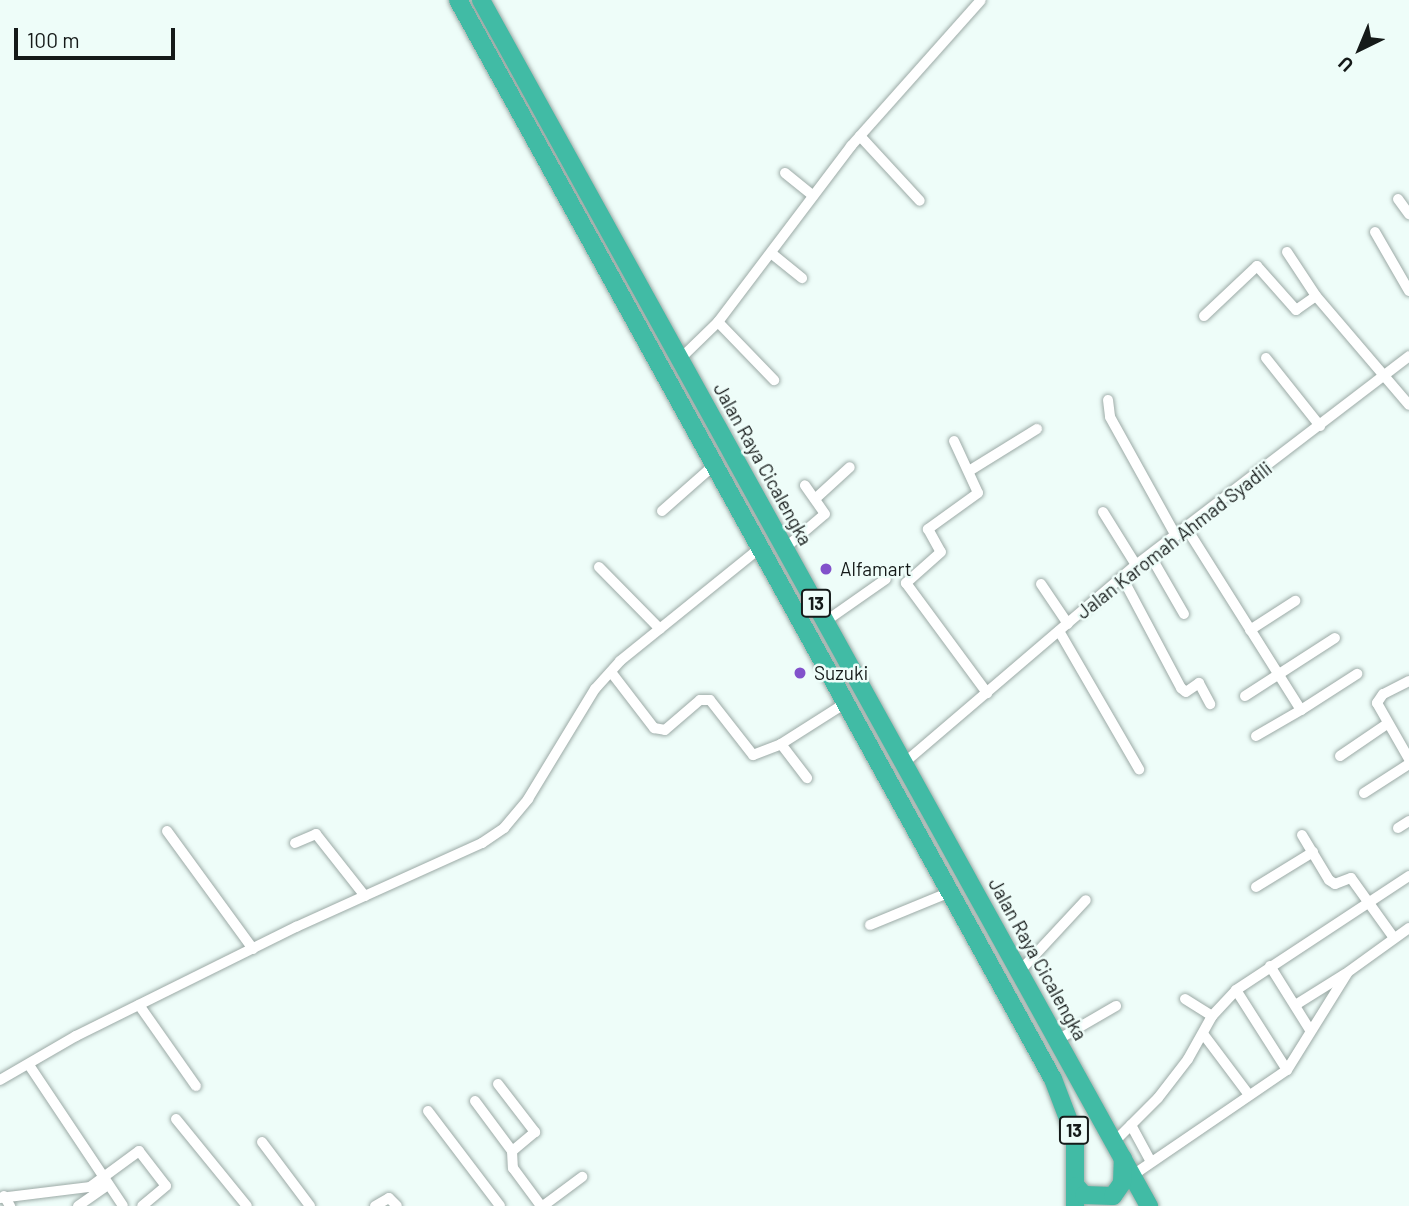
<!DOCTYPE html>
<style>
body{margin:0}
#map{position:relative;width:1409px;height:1206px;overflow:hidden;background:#eefdf9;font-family:Barlow,sans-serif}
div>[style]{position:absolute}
.roads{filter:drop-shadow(0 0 2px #9caaa6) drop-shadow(0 0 2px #9caaa6)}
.street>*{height:10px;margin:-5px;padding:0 5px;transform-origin:5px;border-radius:5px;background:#fff}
.highway>*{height:18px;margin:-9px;padding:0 9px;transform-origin:9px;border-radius:9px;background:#41bba5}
.dots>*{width:19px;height:19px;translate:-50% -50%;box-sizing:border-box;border:4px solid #eefdf9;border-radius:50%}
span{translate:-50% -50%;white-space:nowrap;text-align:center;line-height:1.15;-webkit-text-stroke:5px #eefdf9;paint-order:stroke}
.shield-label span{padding:2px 5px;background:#eefdf9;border:2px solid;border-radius:5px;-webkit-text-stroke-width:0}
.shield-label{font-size:18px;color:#151a19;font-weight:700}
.street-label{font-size:19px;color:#151a19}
.poi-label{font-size:19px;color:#151a19}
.left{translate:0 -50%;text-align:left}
.north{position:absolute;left:1325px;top:14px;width:70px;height:70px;-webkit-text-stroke:5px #eefdf9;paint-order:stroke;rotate:223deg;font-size:19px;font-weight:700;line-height:28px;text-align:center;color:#151a19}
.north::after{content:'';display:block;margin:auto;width:24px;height:32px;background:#151a19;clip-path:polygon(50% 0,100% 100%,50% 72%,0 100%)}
.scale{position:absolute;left:14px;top:28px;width:161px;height:32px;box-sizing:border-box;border:4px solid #151a19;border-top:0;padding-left:9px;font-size:21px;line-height:24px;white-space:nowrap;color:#151a19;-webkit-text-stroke:5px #eefdf9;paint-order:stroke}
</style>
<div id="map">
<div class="roads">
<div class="street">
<div style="left:860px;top:136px;width:88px;rotate:47.3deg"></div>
<div style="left:785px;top:173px;width:36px;rotate:39deg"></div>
<div style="left:1398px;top:199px;width:19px;rotate:54deg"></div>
<div style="left:1375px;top:232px;width:68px;rotate:60deg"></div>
<div style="left:1287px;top:252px;width:53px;rotate:56.6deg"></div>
<div style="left:1316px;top:296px;width:143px;rotate:49.5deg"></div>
<div style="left:771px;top:253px;width:40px;rotate:39deg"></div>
<div style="left:1204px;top:316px;width:73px;rotate:-43.3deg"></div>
<div style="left:1257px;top:266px;width:59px;rotate:48.4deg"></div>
<div style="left:1296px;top:310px;width:24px;rotate:-35deg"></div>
<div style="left:718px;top:322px;width:81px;rotate:46deg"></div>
<div style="left:681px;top:358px;width:52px;rotate:-44.2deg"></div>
<div style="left:718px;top:322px;width:221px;rotate:-52.9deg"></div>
<div style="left:851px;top:146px;width:195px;rotate:-48.3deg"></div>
<div style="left:1266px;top:358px;width:87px;rotate:51.5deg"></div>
<div style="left:1108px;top:400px;width:17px;rotate:83deg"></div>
<div style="left:1110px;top:417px;width:136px;rotate:61deg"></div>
<div style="left:954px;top:441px;width:57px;rotate:65.2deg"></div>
<div style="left:978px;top:493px;width:62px;rotate:144.2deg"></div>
<div style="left:928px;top:529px;width:26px;rotate:61deg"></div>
<div style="left:941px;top:552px;width:47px;rotate:138.5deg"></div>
<div style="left:906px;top:583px;width:137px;rotate:53.6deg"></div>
<div style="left:969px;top:471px;width:80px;rotate:-31.7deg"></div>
<div style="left:815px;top:499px;width:47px;rotate:-42.4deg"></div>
<div style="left:662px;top:511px;width:68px;rotate:-41.4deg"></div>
<div style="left:1103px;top:512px;width:62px;rotate:58.1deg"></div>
<div style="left:1187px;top:529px;width:214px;rotate:57.8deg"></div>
<div style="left:1301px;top:710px;width:67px;rotate:-32.7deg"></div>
<div style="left:785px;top:548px;width:52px;rotate:-40.4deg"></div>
<div style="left:825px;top:514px;width:35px;rotate:-125deg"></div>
<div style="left:1150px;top:555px;width:68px;rotate:60deg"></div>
<div style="left:599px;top:567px;width:87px;rotate:45.5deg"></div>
<div style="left:1122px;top:577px;width:126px;rotate:62deg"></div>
<div style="left:1181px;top:688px;width:6px;rotate:39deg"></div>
<div style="left:1186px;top:692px;width:16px;rotate:-35deg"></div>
<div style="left:1199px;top:683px;width:24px;rotate:62deg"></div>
<div style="left:1041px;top:584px;width:48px;rotate:56deg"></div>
<div style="left:826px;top:621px;width:73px;rotate:-35deg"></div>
<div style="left:1250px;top:630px;width:54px;rotate:-32.8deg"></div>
<div style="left:1059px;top:631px;width:160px;rotate:59.9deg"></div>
<div style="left:611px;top:672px;width:71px;rotate:52.5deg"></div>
<div style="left:654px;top:728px;width:11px;rotate:10deg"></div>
<div style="left:665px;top:730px;width:46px;rotate:-40.6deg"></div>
<div style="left:700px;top:700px;width:10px"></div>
<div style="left:710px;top:700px;width:70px;rotate:52deg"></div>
<div style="left:753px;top:755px;width:30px;rotate:-21deg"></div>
<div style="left:781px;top:744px;width:75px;rotate:-32.4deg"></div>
<div style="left:1409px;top:681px;width:29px;rotate:153deg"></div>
<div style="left:1383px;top:694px;width:11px;rotate:124deg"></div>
<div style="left:1377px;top:703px;width:64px;rotate:60.3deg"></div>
<div style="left:1245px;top:696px;width:107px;rotate:-32.8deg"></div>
<div style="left:1256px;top:736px;width:52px;rotate:-30deg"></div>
<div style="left:781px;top:744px;width:43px;rotate:52.6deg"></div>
<div style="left:1340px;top:756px;width:57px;rotate:-34.2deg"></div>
<div style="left:904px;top:763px;width:305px;rotate:-40.5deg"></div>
<div style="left:1136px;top:565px;width:344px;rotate:-37.4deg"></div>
<div style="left:1364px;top:793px;width:54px;rotate:-32.8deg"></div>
<div style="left:1398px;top:828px;width:13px;rotate:-32deg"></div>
<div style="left:167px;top:831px;width:146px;rotate:53.9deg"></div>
<div style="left:1302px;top:835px;width:52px;rotate:59deg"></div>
<div style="left:1329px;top:880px;width:7px;rotate:34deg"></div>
<div style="left:1335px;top:884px;width:17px;rotate:-21deg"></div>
<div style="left:1351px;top:878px;width:74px;rotate:54.4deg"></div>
<div style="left:295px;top:843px;width:23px;rotate:-23deg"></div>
<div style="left:316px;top:834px;width:79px;rotate:51.7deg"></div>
<div style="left:1256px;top:887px;width:67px;rotate:-31.6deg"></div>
<div style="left:870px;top:925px;width:84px;rotate:-22.3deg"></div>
<div style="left:1270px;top:966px;width:75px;rotate:58deg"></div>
<div style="left:1019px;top:972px;width:98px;rotate:-47.1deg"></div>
<div style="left:1236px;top:990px;width:95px;rotate:57.5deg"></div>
<div style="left:1185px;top:999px;width:32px;rotate:32deg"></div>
<div style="left:1297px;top:1004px;width:57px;rotate:-32deg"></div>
<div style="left:139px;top:1005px;width:99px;rotate:54.9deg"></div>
<div style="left:1204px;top:1035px;width:75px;rotate:53.1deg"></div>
<div style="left:1059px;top:1039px;width:66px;rotate:-30.1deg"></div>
<div style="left:29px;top:1065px;width:169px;rotate:56.3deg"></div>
<div style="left:0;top:1080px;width:88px;rotate:-30.1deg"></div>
<div style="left:76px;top:1036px;width:246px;rotate:-26.4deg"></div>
<div style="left:296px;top:927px;width:204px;rotate:-24.3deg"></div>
<div style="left:482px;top:843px;width:27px;rotate:-34deg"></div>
<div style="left:504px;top:828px;width:38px;rotate:-50deg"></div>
<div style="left:528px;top:799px;width:129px;rotate:-58.7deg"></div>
<div style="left:595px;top:689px;width:38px;rotate:-48deg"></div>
<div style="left:620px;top:661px;width:179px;rotate:-38.9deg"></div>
<div style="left:498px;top:1084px;width:61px;rotate:52.4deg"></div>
<div style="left:535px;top:1132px;width:30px;rotate:140deg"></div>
<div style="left:512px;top:1151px;width:17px;rotate:87deg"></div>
<div style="left:513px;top:1168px;width:47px;rotate:53.6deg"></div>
<div style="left:475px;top:1101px;width:62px;rotate:53.5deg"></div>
<div style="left:428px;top:1111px;width:119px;rotate:52.8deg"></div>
<div style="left:176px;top:1119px;width:112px;rotate:50.8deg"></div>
<div style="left:1131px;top:1125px;width:42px;rotate:61.6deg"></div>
<div style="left:1116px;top:1140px;width:59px;rotate:-45deg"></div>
<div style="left:1158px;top:1098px;width:49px;rotate:-52.4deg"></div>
<div style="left:1188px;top:1059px;width:49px;rotate:-60.8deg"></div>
<div style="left:1212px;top:1016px;width:35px;rotate:-47deg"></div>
<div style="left:1236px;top:990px;width:207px;rotate:-33.4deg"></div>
<div style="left:262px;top:1142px;width:80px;rotate:53.1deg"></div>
<div style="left:1133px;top:1175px;width:186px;rotate:-34.3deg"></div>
<div style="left:1287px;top:1070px;width:115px;rotate:-58.1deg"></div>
<div style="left:1348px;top:972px;width:75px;rotate:-35.8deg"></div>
<div style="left:4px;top:1196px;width:12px;rotate:59deg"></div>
<div style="left:0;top:1198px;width:91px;rotate:-7deg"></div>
<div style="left:90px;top:1187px;width:61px;rotate:-36.3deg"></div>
<div style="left:139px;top:1151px;width:44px;rotate:52.4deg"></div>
<div style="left:166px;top:1186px;width:31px;rotate:140deg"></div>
<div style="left:78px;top:1206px;width:37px;rotate:-35deg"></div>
<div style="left:375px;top:1206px;width:16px;rotate:-30deg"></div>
<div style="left:389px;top:1198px;width:11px;rotate:45deg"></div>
<div style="left:543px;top:1206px;width:49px;rotate:-36.6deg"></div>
</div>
<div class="highway">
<div style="left:458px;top:0;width:1232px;rotate:61.13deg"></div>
<div style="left:1053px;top:1079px;width:62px;rotate:69.2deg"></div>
<div style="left:1075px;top:1137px;width:69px;rotate:90deg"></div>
<div style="left:481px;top:0;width:1379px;rotate:61.02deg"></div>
<div style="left:1076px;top:1186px;width:12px;rotate:48deg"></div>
<div style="left:1084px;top:1195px;width:29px;rotate:2deg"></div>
<div style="left:1113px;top:1196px;width:16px;rotate:-55deg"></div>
<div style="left:1122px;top:1183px;width:25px;rotate:-88deg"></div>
</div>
</div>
<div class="dots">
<div style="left:826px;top:569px;background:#8252cb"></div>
<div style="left:800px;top:673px;background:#8252cb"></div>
</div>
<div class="shield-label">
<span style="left:816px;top:603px">13</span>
<span style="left:1074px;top:1130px">13</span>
</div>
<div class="street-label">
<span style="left:763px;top:464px;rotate:61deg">Jalan Raya Cicalengka</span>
<span style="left:1174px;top:540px;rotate:-38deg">Jalan Karomah Ahmad Syadili</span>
<span style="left:1038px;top:959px;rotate:61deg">Jalan Raya Cicalengka</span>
</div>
<div class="poi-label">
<span class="left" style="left:840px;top:569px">Alfamart</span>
<span class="left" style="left:814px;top:673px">Suzuki</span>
</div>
<div class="north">U</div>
<div class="scale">100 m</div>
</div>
